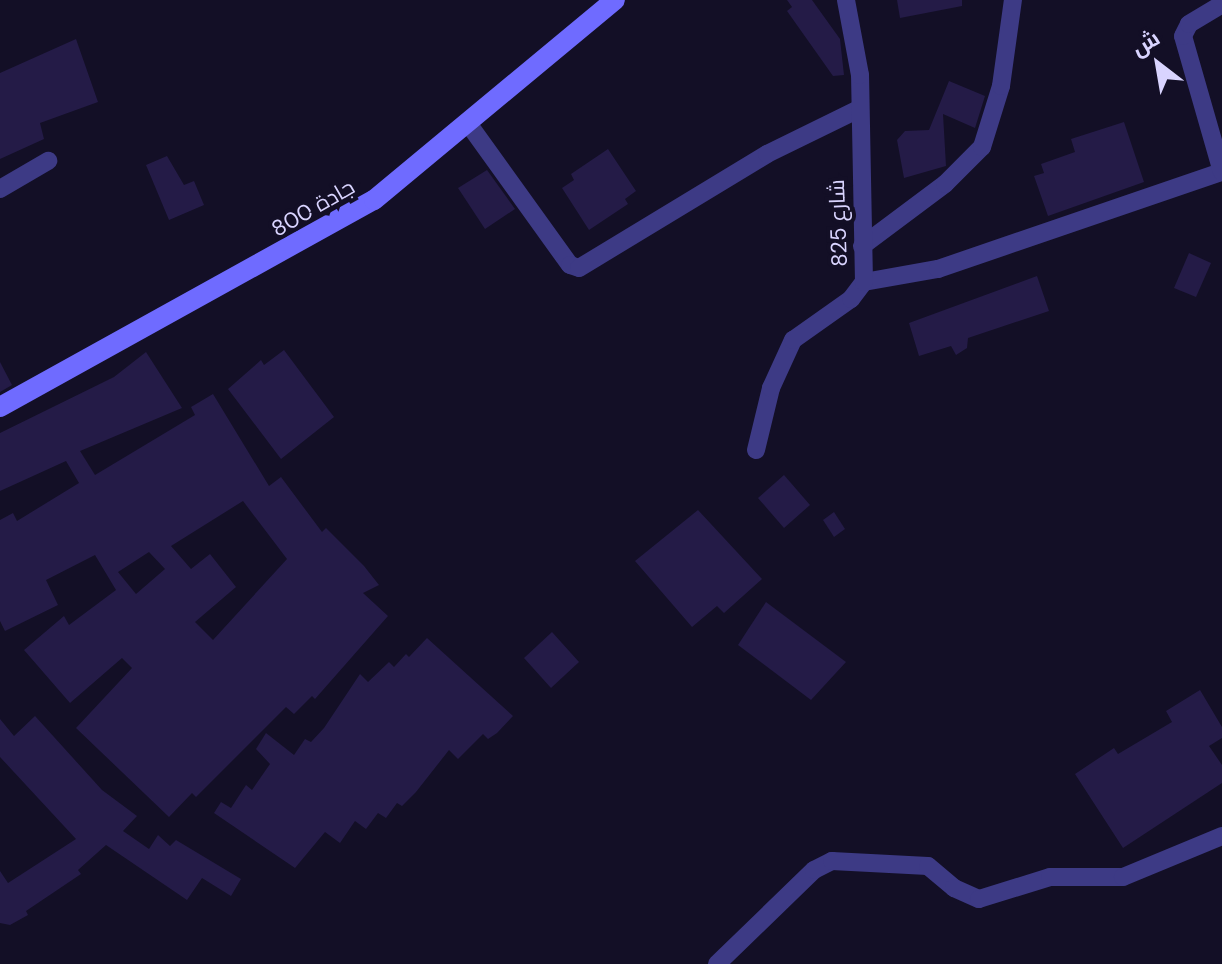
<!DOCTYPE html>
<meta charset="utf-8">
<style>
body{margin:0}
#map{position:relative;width:1222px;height:964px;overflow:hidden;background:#130f26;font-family:"DM Sans",Cairo,sans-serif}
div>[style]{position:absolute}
.building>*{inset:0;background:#241b47}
.street>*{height:18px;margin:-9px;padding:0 9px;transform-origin:9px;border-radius:9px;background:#3d3a85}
.secondary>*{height:20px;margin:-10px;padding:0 10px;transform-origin:10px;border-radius:10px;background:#6f6bff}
span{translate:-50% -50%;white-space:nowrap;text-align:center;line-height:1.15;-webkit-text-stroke:8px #130f26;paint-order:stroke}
.street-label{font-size:22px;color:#d9d4ff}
.north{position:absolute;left:1118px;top:24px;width:80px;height:80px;-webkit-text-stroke:6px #130f26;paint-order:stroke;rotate:329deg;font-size:22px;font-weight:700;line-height:32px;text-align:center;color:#d9d4ff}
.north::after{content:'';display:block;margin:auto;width:28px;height:36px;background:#d9d4ff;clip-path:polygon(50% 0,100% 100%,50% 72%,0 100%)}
</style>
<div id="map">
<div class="building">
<div style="clip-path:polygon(787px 0,812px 0,840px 39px,844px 75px,833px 76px,787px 11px,792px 7px)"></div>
<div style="clip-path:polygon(897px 0,962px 0,962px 6px,900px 18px)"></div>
<div style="clip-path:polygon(76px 39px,98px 102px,40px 123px,44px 139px,0 159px,0 73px)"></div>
<div style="clip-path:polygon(949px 81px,985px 96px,975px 128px,943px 114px,946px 166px,904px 178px,897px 140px,905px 131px,929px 130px)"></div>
<div style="clip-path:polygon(1124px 122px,1144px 182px,1048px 216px,1034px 176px,1044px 173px,1041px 164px,1075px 152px,1071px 139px)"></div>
<div style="clip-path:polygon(608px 149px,636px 191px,625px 199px,628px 204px,589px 230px,562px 188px,574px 180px,571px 174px)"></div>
<div style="clip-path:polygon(167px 156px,184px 185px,194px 181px,204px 205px,169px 220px,146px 165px)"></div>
<div style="clip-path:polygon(487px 170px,515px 209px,485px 229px,458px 188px)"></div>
<div style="clip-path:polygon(1189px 253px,1211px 263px,1196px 297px,1174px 288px)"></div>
<div style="clip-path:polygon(1037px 276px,1049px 311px,968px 338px,967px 348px,956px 355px,951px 346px,919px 356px,909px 323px)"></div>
<div style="clip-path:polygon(284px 350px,334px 417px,281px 459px,228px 389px,261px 360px,264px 365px)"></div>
<div style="clip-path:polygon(evenodd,146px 352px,182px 408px,80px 451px,95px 475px,195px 415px,191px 407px,213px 394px,269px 486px,281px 477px,322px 532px,326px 528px,364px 566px,379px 585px,363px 593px,388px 616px,315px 699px,312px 696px,294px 714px,286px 707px,196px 797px,192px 793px,169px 817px,76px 728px,132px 668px,122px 658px,70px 703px,24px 650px,64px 616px,69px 625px,116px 590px,95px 555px,46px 580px,58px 605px,5px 631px,0 621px,0 520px,13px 513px,17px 521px,79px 483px,66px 461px,0 491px,0 433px,114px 377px,146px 352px,243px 501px,287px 559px,213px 640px,195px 622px,236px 587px,210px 554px,191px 569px,171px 546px,243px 501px,146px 352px,149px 552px,165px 569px,136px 594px,118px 572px,149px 552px)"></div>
<div style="clip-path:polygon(0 362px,12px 385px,0 392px)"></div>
<div style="clip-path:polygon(784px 475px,810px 505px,784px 528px,758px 498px)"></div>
<div style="clip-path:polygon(698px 510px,762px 579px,724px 613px,717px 606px,692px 627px,635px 561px)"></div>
<div style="clip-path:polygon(834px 512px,845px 529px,834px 537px,823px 520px)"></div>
<div style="clip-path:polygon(766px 602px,846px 662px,811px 700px,738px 645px)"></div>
<div style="clip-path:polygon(552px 632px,579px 662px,551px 688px,524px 658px)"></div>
<div style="clip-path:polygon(427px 638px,513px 716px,497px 733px,488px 739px,483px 734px,458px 759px,449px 750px,416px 792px,402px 806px,397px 803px,386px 818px,378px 813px,366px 829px,355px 821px,340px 843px,325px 832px,295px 868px,214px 813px,221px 802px,231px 808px,246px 785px,252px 790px,270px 764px,256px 749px,266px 733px,294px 755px,305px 739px,311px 742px,324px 728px,360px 674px,368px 682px,389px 662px,394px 667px,406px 654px,409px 657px)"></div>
<div style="clip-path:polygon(1200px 690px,1222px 727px,1222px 738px,1209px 746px,1222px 765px,1222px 783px,1123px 848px,1075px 774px,1114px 748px,1118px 754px,1172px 722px,1166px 711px)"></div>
<div style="clip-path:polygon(35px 716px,102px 790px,137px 816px,123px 831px,149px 849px,158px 835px,170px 846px,176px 840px,241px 879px,231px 896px,202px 878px,187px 900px,106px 845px,78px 870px,81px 874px,26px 911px,28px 915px,10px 925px,0 923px,0 871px,8px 883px,76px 839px,0 757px,0 719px,14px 736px)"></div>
</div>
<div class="street">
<div style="left:470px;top:126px;width:171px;rotate:54.3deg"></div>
<div style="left:570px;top:265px;width:9px;rotate:18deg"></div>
<div style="left:579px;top:268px;width:220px;rotate:-31.2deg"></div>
<div style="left:767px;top:154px;width:102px;rotate:-26.1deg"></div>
<div style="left:0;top:189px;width:56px;rotate:-30.3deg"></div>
<div style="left:862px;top:246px;width:104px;rotate:-36.8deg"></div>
<div style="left:945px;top:184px;width:52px;rotate:-45deg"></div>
<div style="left:982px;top:147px;width:64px;rotate:-72.7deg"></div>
<div style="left:1001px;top:86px;width:87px;rotate:-82.1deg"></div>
<div style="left:864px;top:282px;width:75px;rotate:-10deg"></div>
<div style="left:938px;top:269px;width:300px;rotate:-18.9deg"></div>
<div style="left:1222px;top:172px;width:141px;rotate:-106deg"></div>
<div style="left:1183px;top:36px;width:13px;rotate:-63deg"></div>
<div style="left:1189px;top:24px;width:39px;rotate:-31deg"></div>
<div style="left:756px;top:450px;width:64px;rotate:-76.4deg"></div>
<div style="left:771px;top:388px;width:53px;rotate:-65.4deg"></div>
<div style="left:793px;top:340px;width:71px;rotate:-35.3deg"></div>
<div style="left:851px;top:299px;width:21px;rotate:-53deg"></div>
<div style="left:864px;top:282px;width:207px;rotate:-91.1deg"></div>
<div style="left:860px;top:75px;width:76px;rotate:-100.6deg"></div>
<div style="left:717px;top:964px;width:135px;rotate:-44.1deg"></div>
<div style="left:814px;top:870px;width:20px;rotate:-27deg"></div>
<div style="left:832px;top:861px;width:96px;rotate:3deg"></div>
<div style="left:928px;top:866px;width:34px;rotate:40deg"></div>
<div style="left:954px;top:888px;width:27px;rotate:24deg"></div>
<div style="left:979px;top:899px;width:74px;rotate:-17.2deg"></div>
<div style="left:1050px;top:877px;width:73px"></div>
<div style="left:1123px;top:877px;width:107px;rotate:-22.5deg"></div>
</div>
<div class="secondary">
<div style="left:0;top:407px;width:427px;rotate:-29deg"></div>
<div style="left:374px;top:200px;width:313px;rotate:-39.7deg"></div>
</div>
<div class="street-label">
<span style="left:313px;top:208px;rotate:-30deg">جادة 800</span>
<span style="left:838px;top:223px;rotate:-92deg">شارع 825</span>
</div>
<div class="north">ش</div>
</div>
